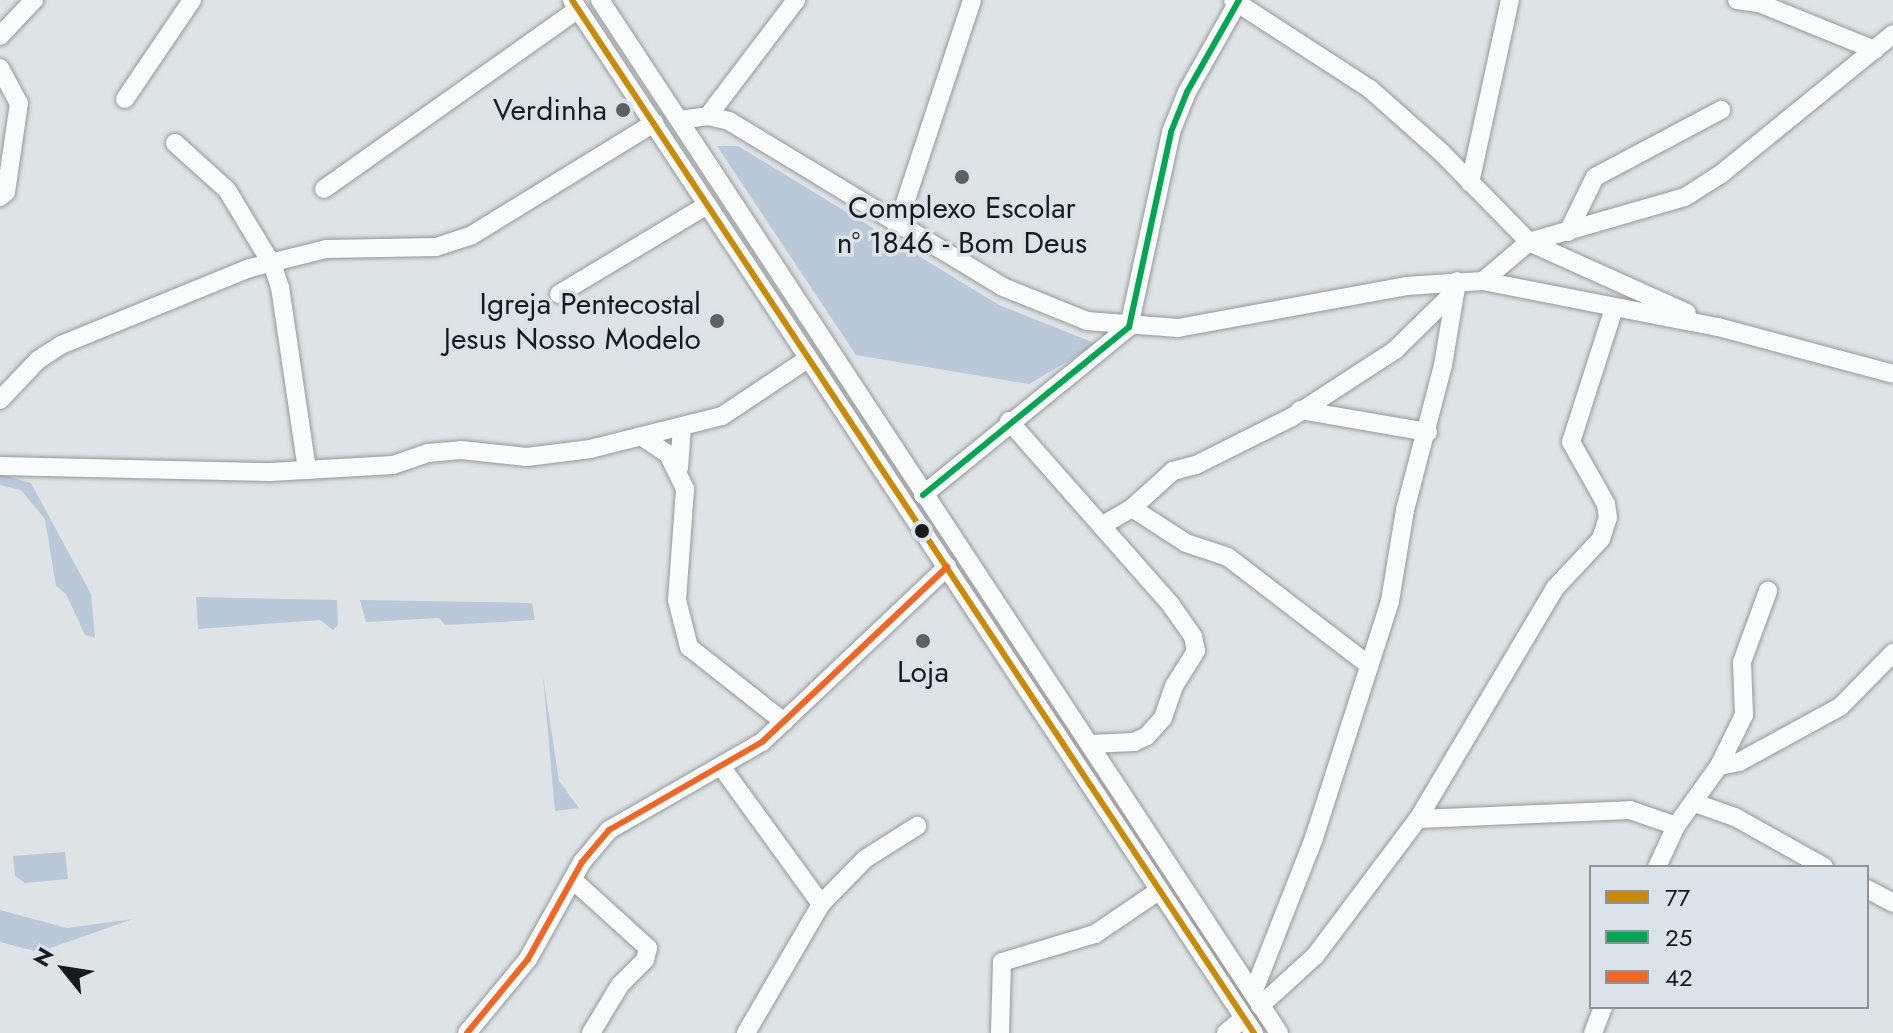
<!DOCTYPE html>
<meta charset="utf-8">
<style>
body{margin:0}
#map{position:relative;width:1893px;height:1033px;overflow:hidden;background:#dee3e6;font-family:Jost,sans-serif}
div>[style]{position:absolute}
.green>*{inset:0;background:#b9c9d7}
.roads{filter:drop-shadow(0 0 2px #94989a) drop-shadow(0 0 2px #94989a)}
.minor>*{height:18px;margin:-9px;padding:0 9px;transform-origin:9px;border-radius:9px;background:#fafbfb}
.bus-1>*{height:6px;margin:-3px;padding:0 3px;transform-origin:3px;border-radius:3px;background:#ca8a06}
.bus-2>*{height:6px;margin:-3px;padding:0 3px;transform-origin:3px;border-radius:3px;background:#00a651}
.bus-3>*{height:6px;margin:-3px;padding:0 3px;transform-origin:3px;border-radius:3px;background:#f26522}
.dots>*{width:22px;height:22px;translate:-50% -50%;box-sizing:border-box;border:4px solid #dbe3ea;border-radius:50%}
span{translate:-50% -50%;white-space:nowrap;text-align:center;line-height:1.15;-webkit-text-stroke:7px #dbe3ea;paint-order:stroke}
.poi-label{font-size:30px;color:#181b1d}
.right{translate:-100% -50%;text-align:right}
.legend{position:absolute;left:1589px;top:865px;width:280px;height:144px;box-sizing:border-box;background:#dbe3ea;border:2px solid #8d9398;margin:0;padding:10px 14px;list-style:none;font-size:24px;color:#181b1d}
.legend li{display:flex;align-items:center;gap:16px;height:40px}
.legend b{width:40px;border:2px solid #8d9398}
.north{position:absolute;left:24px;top:929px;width:80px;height:80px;-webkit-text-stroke:6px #dbe3ea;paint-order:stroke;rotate:300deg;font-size:22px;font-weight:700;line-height:32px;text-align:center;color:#181b1d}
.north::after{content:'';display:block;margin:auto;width:28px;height:36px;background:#181b1d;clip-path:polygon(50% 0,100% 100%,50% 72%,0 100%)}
</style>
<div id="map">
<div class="green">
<div style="clip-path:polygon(717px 146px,738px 146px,999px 305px,1097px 344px,1029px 384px,856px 355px)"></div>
<div style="clip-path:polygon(0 474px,31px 483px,91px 594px,95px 638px,85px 635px,66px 594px,56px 586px,45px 519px,21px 490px,0 485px)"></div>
<div style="clip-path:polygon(196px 597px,337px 600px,338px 625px,333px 630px,320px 620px,198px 629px)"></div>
<div style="clip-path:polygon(360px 600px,532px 603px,535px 620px,445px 625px,439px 618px,366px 622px)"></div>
<div style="clip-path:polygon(543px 676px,559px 781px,579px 808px,555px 811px)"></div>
<div style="clip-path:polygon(65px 852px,68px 879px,25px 883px,15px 876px,13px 856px)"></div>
<div style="clip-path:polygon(0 910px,67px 928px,133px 919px,39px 952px,0 942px)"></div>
</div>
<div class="roads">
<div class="minor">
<div style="left:572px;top:0;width:1238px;rotate:56.57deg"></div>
<div style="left:600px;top:0;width:1236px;rotate:56.68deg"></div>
<div style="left:1233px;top:0;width:163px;rotate:33deg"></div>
<div style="left:1370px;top:89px;width:95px;rotate:41.6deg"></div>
<div style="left:1441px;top:152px;width:126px;rotate:45.6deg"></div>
<div style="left:1529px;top:242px;width:173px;rotate:24.2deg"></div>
<div style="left:1737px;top:0;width:22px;rotate:8deg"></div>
<div style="left:1759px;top:3px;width:125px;rotate:22.1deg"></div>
<div style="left:0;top:36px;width:50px;rotate:-46.6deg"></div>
<div style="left:0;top:68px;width:40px;rotate:62deg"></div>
<div style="left:19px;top:103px;width:90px;rotate:98.3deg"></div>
<div style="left:6px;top:192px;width:8px;rotate:140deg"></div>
<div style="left:125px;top:99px;width:120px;rotate:-55.9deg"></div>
<div style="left:708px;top:116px;width:146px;rotate:-52.8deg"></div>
<div style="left:680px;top:120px;width:28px;rotate:-8deg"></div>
<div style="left:708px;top:116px;width:22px;rotate:13deg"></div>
<div style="left:729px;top:121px;width:320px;rotate:31.2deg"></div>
<div style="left:1003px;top:287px;width:91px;rotate:22deg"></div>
<div style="left:1087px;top:321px;width:91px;rotate:4.4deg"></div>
<div style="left:1178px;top:328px;width:232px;rotate:-10.4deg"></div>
<div style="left:1406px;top:286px;width:77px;rotate:-3.7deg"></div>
<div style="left:1483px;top:281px;width:239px;rotate:11.1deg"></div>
<div style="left:1718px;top:327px;width:181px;rotate:15deg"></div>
<div style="left:175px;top:143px;width:70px;rotate:42.1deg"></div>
<div style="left:227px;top:190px;width:89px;rotate:58.8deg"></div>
<div style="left:273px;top:266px;width:22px;rotate:72deg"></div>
<div style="left:280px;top:287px;width:185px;rotate:81.6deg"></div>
<div style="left:1470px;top:183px;width:187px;rotate:-77.7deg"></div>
<div style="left:324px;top:189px;width:311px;rotate:-35.3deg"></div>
<div style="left:897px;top:227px;width:239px;rotate:-71.7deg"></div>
<div style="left:1568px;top:232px;width:61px;rotate:-63.9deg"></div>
<div style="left:1595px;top:177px;width:143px;rotate:-28deg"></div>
<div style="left:1483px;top:281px;width:60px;rotate:-40.3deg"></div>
<div style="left:1529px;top:242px;width:162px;rotate:-16.1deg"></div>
<div style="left:1685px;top:197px;width:43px;rotate:-32.6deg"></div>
<div style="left:1721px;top:174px;width:222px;rotate:-39.1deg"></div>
<div style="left:559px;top:294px;width:173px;rotate:-31deg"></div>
<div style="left:0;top:400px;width:55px;rotate:-46.5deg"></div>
<div style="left:38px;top:360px;width:27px;rotate:-33deg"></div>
<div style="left:61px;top:345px;width:204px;rotate:-22.2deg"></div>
<div style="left:250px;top:268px;width:78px;rotate:-14deg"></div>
<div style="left:326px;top:249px;width:110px;rotate:-1deg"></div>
<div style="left:436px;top:247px;width:38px;rotate:-18deg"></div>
<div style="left:472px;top:235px;width:214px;rotate:-31.6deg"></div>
<div style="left:1300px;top:410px;width:130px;rotate:9.8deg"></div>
<div style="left:1009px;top:421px;width:245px;rotate:48.6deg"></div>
<div style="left:1171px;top:605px;width:39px;rotate:55deg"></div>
<div style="left:1193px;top:637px;width:14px;rotate:78deg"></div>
<div style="left:1196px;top:651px;width:41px;rotate:122.2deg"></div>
<div style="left:1174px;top:686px;width:34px;rotate:109deg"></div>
<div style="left:1163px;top:718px;width:24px;rotate:132deg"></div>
<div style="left:1147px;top:736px;width:14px;rotate:155deg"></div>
<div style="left:1134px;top:742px;width:44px;rotate:177.4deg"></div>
<div style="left:641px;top:436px;width:32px;rotate:34deg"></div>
<div style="left:668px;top:454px;width:39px;rotate:64deg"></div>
<div style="left:685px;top:489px;width:111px;rotate:94.1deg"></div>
<div style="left:677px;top:600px;width:49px;rotate:75.7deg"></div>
<div style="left:689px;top:647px;width:121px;rotate:38.3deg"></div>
<div style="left:0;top:466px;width:270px;rotate:1.3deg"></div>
<div style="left:270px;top:472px;width:123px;rotate:-3.3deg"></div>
<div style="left:393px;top:465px;width:37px;rotate:-19deg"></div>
<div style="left:428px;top:453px;width:33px;rotate:-5deg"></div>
<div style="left:461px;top:450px;width:66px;rotate:6.1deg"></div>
<div style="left:527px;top:457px;width:64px;rotate:-7.2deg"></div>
<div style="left:590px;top:449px;width:136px;rotate:-14deg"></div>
<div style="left:722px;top:416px;width:101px;rotate:-33.7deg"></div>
<div style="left:679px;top:468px;width:42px;rotate:-85.9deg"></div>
<div style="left:923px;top:495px;width:266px;rotate:-39.2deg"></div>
<div style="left:1129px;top:327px;width:199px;rotate:-77.8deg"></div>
<div style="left:1171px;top:132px;width:43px;rotate:-68.2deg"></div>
<div style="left:1187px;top:92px;width:106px;rotate:-60.5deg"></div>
<div style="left:1132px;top:508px;width:64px;rotate:32.9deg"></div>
<div style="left:1186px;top:543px;width:44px;rotate:18.4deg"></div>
<div style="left:1228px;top:557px;width:178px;rotate:37.5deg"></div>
<div style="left:1101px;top:526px;width:36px;rotate:-30deg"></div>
<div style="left:1132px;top:508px;width:55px;rotate:-42.1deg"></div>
<div style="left:1173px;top:471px;width:24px;rotate:-15deg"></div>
<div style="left:1196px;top:465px;width:107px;rotate:-26.6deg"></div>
<div style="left:1292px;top:417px;width:123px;rotate:-33deg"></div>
<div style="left:1395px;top:350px;width:84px;rotate:-44.5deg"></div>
<div style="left:1719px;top:766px;width:20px;rotate:-11deg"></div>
<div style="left:1739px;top:762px;width:115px;rotate:-28.6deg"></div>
<div style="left:1840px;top:707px;width:76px;rotate:-45.5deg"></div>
<div style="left:723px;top:769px;width:167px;rotate:54deg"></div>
<div style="left:1695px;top:803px;width:42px;rotate:19.3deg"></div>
<div style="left:1735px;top:817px;width:102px;rotate:29.3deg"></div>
<div style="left:1418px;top:819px;width:212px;rotate:-2.4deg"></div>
<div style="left:1630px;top:810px;width:49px;rotate:19.2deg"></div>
<div style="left:1657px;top:867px;width:45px;rotate:-65.1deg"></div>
<div style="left:1676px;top:826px;width:74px;rotate:-54.4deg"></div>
<div style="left:1719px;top:766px;width:57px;rotate:-63.9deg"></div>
<div style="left:1744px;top:715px;width:53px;rotate:-92.2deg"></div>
<div style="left:1742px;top:662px;width:76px;rotate:-69.9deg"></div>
<div style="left:573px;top:880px;width:101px;rotate:42.2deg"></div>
<div style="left:648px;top:948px;width:12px;rotate:104deg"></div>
<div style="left:645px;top:960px;width:35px;rotate:135deg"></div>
<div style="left:620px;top:985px;width:56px;rotate:121.1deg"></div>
<div style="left:1867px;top:889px;width:30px;rotate:28deg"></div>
<div style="left:1253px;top:993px;width:167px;rotate:-68.5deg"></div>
<div style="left:1314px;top:838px;width:249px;rotate:-72.2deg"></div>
<div style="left:1390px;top:601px;width:92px;rotate:-80.6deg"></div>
<div style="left:1405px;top:510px;width:150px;rotate:-75.3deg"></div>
<div style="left:1443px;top:365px;width:85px;rotate:-80.5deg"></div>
<div style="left:1260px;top:1006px;width:74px;rotate:-42.3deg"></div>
<div style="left:1315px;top:956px;width:171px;rotate:-53.1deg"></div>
<div style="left:1418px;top:819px;width:269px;rotate:-59.3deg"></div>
<div style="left:1555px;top:588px;width:67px;rotate:-46.8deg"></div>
<div style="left:1601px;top:539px;width:22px;rotate:-72deg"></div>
<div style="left:1608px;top:518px;width:14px;rotate:-98deg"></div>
<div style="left:1606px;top:504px;width:71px;rotate:-119.4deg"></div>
<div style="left:1571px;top:442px;width:141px;rotate:-72.2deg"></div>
<div style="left:467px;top:1033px;width:96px;rotate:-50.5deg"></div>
<div style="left:528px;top:959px;width:111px;rotate:-60.9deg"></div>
<div style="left:582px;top:862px;width:42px;rotate:-49.8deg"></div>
<div style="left:609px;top:830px;width:177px;rotate:-29.9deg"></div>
<div style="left:762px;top:742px;width:255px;rotate:-43.4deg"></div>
<div style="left:746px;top:1033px;width:149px;rotate:-59.8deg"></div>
<div style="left:821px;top:904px;width:63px;rotate:-45.6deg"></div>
<div style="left:865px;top:859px;width:62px;rotate:-32.4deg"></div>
<div style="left:1000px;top:1033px;width:71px;rotate:-88.4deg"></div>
<div style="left:1002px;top:962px;width:97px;rotate:-16.8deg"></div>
<div style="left:1095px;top:934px;width:78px;rotate:-34.1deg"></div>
<div style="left:1226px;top:1033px;width:23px;rotate:-40deg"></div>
<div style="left:1593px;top:1033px;width:28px;rotate:-69deg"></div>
</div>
</div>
<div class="bus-1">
<div style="left:572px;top:0;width:1238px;rotate:56.57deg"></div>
</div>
<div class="bus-2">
<div style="left:923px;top:495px;width:266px;rotate:-39.2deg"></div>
<div style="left:1129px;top:327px;width:199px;rotate:-77.8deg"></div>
<div style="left:1171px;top:132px;width:43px;rotate:-68.2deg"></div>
<div style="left:1187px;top:92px;width:106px;rotate:-60.5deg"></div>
</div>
<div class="bus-3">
<div style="left:467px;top:1033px;width:96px;rotate:-50.5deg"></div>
<div style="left:528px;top:959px;width:111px;rotate:-60.9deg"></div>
<div style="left:582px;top:862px;width:42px;rotate:-49.8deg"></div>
<div style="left:609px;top:830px;width:177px;rotate:-29.9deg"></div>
<div style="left:762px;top:742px;width:255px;rotate:-43.4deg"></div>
</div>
<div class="dots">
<div style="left:623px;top:110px;background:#5d6163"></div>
<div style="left:962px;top:177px;background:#5d6163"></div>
<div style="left:717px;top:321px;background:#5d6163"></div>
<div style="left:922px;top:531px;background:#181b1d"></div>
<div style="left:923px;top:641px;background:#5d6163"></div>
</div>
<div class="poi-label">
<span class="right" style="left:607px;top:110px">Verdinha</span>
<span style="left:962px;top:225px">Complexo Escolar<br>nº 1846 - Bom Deus</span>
<span class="right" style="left:701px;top:321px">Igreja Pentecostal<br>Jesus Nosso Modelo</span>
<span style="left:923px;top:672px">Loja</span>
</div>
<ul class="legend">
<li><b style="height:10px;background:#ca8a06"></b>77</li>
<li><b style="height:10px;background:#00a651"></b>25</li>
<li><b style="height:10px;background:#f26522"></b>42</li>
</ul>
<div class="north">N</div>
</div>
